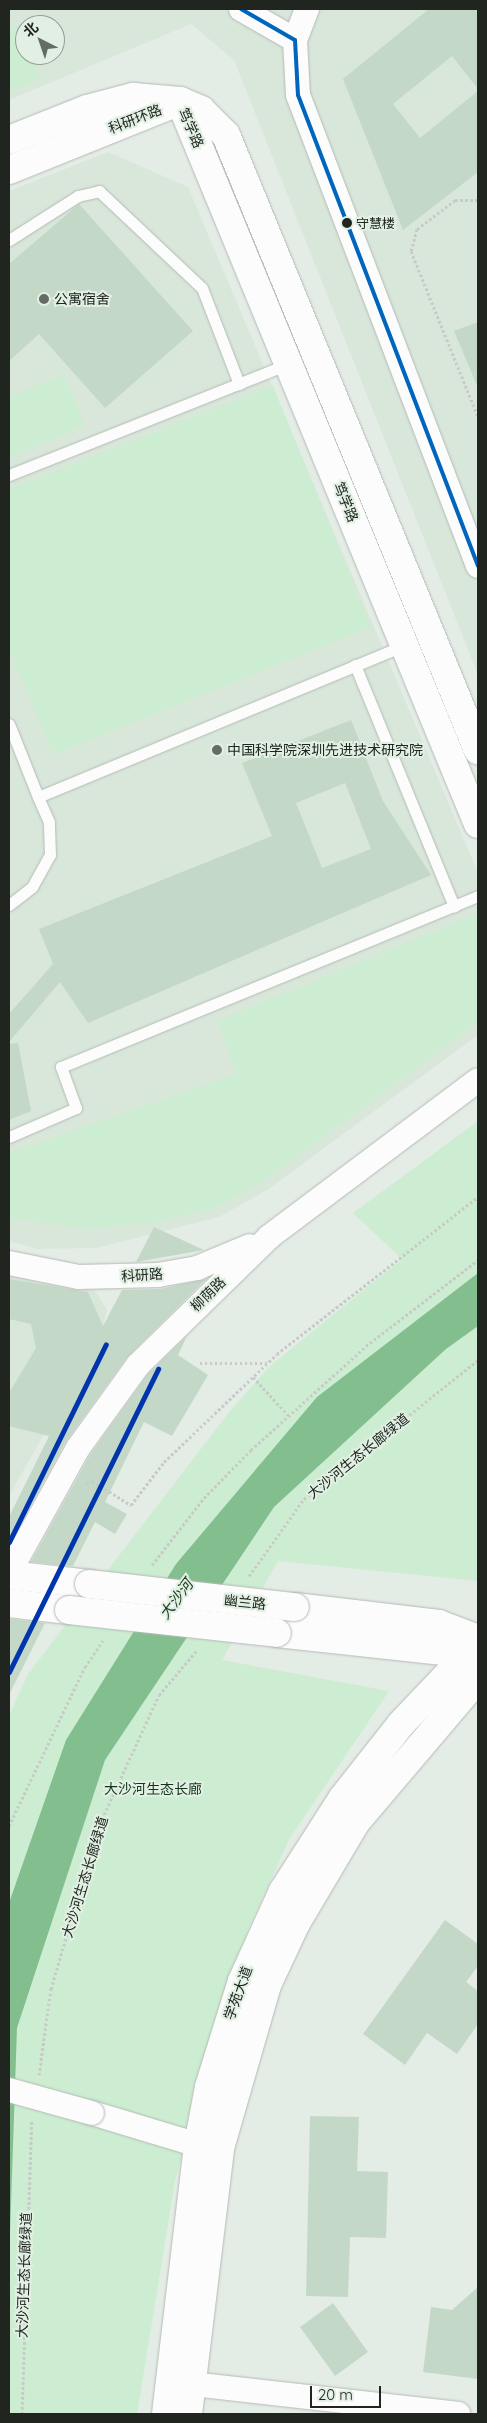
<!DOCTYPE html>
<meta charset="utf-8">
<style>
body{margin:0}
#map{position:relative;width:487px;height:2423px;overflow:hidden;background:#e4ece6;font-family:Quicksand,"Noto Sans SC",sans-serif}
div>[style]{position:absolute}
.built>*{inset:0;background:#d8e7da}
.green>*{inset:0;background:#ccedd1}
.water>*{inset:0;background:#82be8e}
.building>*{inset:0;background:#c4d8c8}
.path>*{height:3px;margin-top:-1.5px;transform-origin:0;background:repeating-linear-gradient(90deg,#c8cac8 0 2.5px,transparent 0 5px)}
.roads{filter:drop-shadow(0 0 1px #b5bab6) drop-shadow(0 0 1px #b5bab6)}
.service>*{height:11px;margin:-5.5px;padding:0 5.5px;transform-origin:5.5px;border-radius:5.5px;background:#fbfcfb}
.minor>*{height:24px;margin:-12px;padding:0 12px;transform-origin:12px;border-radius:12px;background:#fbfcfb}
.tertiary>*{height:28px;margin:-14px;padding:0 14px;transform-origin:14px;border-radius:14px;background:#fbfcfb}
.secondary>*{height:28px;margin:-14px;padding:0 14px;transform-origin:14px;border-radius:14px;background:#fbfcfb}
.bridges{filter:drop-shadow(0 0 1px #b5bab6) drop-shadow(0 0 1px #b5bab6)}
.minor-bridge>*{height:24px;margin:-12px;padding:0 12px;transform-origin:12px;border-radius:12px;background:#fbfcfb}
.tertiary-bridge>*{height:28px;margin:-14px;padding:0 14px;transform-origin:14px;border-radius:14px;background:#fbfcfb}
.bus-1>*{height:4px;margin:-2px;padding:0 2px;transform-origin:2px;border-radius:2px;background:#0065bd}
.metro-1>*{height:5px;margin:-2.5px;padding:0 2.5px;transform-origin:2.5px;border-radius:2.5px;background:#0035ad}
.dots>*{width:14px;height:14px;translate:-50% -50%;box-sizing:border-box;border:2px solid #e1f0e3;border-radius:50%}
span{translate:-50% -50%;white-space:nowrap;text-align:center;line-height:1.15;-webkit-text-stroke:4px #e1f0e3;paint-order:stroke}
.bus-label{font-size:13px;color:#202520}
.left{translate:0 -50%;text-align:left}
.street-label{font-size:14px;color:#202520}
.poi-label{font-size:14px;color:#202520}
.park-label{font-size:14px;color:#13361b}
.water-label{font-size:15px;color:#183a1f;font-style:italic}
.frame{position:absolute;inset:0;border:10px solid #202520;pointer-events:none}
.north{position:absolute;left:15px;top:15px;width:50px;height:50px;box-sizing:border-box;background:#e1f0e3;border:1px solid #949f95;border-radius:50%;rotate:319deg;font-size:14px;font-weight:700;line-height:20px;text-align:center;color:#202520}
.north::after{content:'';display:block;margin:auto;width:18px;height:22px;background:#656b65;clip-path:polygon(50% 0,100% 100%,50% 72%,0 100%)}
.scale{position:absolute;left:310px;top:2386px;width:71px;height:22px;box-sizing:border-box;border:2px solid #202520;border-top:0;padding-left:6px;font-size:15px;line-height:18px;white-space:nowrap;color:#202520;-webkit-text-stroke:4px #e1f0e3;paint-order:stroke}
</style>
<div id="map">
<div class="built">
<div style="clip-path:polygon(evenodd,9px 9px,478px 9px,478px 675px,234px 60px,191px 24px,9px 100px,9px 9px,25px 25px,55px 25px,55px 55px,25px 55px,25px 25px)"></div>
<div style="clip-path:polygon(108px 152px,188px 187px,478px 873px,478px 1035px,267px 1190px,219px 1217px,96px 1248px,37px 1249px,9px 1241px,9px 191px)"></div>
<div style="clip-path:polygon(9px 1276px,94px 1289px,107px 1310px,101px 1334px,9px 1496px)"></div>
</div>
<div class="green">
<div style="clip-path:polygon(20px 25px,25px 55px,31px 55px,40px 79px,9px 91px,9px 30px)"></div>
<div style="clip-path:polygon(64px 374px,85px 425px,9px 458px,9px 397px)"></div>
<div style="clip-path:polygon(273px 386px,371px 627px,53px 755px,9px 648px,9px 489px)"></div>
<div style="clip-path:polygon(478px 914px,478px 1022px,263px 1181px,216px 1207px,152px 1223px,85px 1229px,9px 1218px,9px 1153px,237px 1074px,217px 1021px)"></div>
<div style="clip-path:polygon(478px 1121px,478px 1581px,278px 1561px,222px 1660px,389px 1691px,290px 1838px,248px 1929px,175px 2181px,137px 2414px,9px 2414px,9px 1716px,28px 1674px,230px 1411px,270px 1366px,402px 1259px,353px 1213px)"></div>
</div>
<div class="water">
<div style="clip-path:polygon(478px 1273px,478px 1326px,446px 1349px,274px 1507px,105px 1760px,17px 2028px,9px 2264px,9px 1903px,66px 1740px,176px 1564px,317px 1397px)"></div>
</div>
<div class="building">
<div style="clip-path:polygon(429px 9px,478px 9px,478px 89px,452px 56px,393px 104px,420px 138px,478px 91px,478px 172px,403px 230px,343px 79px)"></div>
<div style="clip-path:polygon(79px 204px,193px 331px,105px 408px,39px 334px,9px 361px,9px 264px)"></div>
<div style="clip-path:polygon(478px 322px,478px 388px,454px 331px)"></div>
<div style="clip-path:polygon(evenodd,351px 720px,383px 801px,431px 875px,88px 1023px,60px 982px,9px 1042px,9px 1014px,53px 964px,39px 929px,272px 836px,242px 763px,351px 720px,345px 783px,371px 849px,322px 868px,296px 803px,345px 783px)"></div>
<div style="clip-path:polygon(18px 1043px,31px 1111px,9px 1120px,9px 1044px)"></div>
<div style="clip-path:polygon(154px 1227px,204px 1250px,136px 1262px)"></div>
<div style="clip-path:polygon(9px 1279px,88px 1292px,103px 1326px,122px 1290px,160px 1289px,206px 1279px,127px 1357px,66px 1441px,9px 1545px,9px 1517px,49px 1436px,9px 1426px,9px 1393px,36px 1348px,31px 1324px,9px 1319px)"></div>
<div style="clip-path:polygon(187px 1336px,178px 1355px,208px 1375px,172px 1436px,144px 1422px,105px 1502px,127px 1514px,115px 1534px,95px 1522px,73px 1566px,31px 1562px,90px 1455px,148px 1374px)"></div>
<div style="clip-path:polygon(9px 1619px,45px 1623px,9px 1695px)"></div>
<div style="clip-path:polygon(445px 1920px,478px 1944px,478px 1966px,466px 1982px,478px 1991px,478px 2024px,457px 2054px,427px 2033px,405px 2065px,363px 2034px)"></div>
<div style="clip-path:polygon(310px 2116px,359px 2117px,357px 2171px,388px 2172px,386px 2238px,350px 2237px,348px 2297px,306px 2296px)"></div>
<div style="clip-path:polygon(478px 2287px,478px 2379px,423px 2372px,431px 2307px,452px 2310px)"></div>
<div style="clip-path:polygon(333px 2303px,368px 2352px,335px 2376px,300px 2327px)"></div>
</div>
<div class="path">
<div style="left:478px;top:200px;width:23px;rotate:180deg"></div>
<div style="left:455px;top:200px;width:48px;rotate:142.7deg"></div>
<div style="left:417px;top:229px;width:23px;rotate:105deg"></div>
<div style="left:411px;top:251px;width:179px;rotate:68deg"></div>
<div style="left:200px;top:1363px;width:67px"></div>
<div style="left:253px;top:1377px;width:52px;rotate:47.4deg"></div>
<div style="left:86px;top:1483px;width:6px;rotate:-18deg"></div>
<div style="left:92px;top:1481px;width:46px;rotate:31.6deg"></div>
<div style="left:131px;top:1505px;width:54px;rotate:-52.5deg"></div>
<div style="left:164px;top:1462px;width:156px;rotate:-43.7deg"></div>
<div style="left:277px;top:1354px;width:255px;rotate:-38deg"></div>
<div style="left:152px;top:1565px;width:85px;rotate:-52.2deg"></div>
<div style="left:204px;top:1498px;width:67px;rotate:-45.6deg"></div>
<div style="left:251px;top:1450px;width:155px;rotate:-42.1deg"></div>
<div style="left:366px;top:1346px;width:141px;rotate:-37.5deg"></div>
<div style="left:249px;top:1576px;width:95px;rotate:-54.5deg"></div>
<div style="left:304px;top:1499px;width:223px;rotate:-38.6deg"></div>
<div style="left:9px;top:1826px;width:176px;rotate:-64.5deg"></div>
<div style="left:85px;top:1667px;width:32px;rotate:-56deg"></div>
<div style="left:39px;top:2075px;width:87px;rotate:-82.1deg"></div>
<div style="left:51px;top:1989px;width:168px;rotate:-73.7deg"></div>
<div style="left:98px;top:1828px;width:146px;rotate:-65.4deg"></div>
<div style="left:159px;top:1695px;width:60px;rotate:-49.7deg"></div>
<div style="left:22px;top:2414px;width:294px;rotate:-88.1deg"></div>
</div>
<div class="roads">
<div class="service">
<div style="left:9px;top:240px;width:82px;rotate:-32.5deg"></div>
<div style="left:78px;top:196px;width:22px;rotate:-13deg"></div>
<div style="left:99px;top:191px;width:141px;rotate:43.3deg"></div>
<div style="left:202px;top:288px;width:103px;rotate:68.9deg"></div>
<div style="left:9px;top:475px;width:300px;rotate:-21.7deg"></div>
<div style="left:355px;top:665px;width:261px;rotate:67.7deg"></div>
<div style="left:9px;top:724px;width:79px;rotate:68.3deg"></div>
<div style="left:38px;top:797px;width:397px;rotate:-22.5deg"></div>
<div style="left:9px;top:905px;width:29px;rotate:-38deg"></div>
<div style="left:32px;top:887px;width:37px;rotate:-61deg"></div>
<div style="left:50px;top:855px;width:33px;rotate:-92deg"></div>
<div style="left:49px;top:822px;width:27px;rotate:-114deg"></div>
<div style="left:9px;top:1137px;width:73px;rotate:-23.4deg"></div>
<div style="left:76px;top:1108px;width:44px;rotate:-110.1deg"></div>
<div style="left:61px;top:1067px;width:451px;rotate:-22.3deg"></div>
</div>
<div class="minor">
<div style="left:241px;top:9px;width:62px;rotate:29.9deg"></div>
<div style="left:307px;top:9px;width:33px;rotate:111deg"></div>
<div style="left:295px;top:40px;width:55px;rotate:86.9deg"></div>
<div style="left:298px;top:95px;width:504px;rotate:69.08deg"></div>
<div style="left:9px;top:1263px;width:71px;rotate:11.3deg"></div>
<div style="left:79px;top:1277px;width:79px;rotate:-1.5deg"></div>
<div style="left:158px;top:1275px;width:40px;rotate:-10deg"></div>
<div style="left:197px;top:1268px;width:57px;rotate:-22.5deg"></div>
<div style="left:9px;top:1573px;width:143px;rotate:-61.1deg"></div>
<div style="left:78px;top:1448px;width:102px;rotate:-54.1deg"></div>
<div style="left:138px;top:1365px;width:183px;rotate:-44.3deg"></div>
<div style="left:269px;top:1237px;width:261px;rotate:-36.9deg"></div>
<div style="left:92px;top:2113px;width:111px;rotate:16.8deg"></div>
<div style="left:174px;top:2382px;width:286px;rotate:6.4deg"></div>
</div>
<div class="tertiary">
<div style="left:180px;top:101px;width:782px;rotate:67.6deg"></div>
<div style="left:9px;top:140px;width:84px;rotate:-21.7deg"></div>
<div style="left:87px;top:109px;width:48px;rotate:-14.6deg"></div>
<div style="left:133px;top:97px;width:47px;rotate:4.9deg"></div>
<div style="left:180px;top:101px;width:23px;rotate:23deg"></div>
<div style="left:201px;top:110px;width:35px;rotate:45deg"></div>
<div style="left:226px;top:135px;width:665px;rotate:67.72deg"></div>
<div style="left:9px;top:170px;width:180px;rotate:-21.9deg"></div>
<div style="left:9px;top:1575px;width:81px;rotate:6.4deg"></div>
<div style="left:9px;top:1603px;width:60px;rotate:6.7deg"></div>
<div style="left:295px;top:1607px;width:145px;rotate:6.7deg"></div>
<div style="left:439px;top:1624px;width:42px;rotate:21deg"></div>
<div style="left:277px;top:1633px;width:202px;rotate:6.2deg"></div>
</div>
<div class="secondary">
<div style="left:166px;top:2414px;width:271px;rotate:-83.2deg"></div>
<div style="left:198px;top:2145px;width:59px;rotate:-79.3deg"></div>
<div style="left:209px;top:2087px;width:111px;rotate:-72.7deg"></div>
<div style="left:242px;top:1981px;width:99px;rotate:-65.5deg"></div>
<div style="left:283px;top:1891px;width:109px;rotate:-57.3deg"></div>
<div style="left:342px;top:1799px;width:95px;rotate:-51.8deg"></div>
<div style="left:401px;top:1724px;width:112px;rotate:-46.5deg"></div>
<div style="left:188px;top:2414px;width:268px;rotate:-83.1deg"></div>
<div style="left:220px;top:2148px;width:170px;rotate:-73.9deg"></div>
<div style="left:267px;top:1985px;width:68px;rotate:-64.9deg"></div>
<div style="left:296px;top:1923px;width:117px;rotate:-59.3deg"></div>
<div style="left:356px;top:1822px;width:189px;rotate:-49.7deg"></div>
</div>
</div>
<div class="bridges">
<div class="minor-bridge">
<div style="left:9px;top:2090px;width:86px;rotate:15.5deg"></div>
</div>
<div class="tertiary-bridge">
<div style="left:89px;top:1584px;width:207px;rotate:6.4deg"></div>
<div style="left:69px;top:1610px;width:209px;rotate:6.3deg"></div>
</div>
</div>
<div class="bus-1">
<div style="left:241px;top:9px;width:62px;rotate:29.9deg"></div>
<div style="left:295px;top:40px;width:55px;rotate:86.9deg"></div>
<div style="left:298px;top:95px;width:504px;rotate:69.08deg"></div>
</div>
<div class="metro-1">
<div style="left:9px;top:1542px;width:220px;rotate:-63.9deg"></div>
<div style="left:9px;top:1672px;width:338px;rotate:-63.8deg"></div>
</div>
<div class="dots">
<div style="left:347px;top:223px;background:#202520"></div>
<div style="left:44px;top:299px;background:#656b65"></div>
<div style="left:217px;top:750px;background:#656b65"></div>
</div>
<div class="bus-label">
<span class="left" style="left:356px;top:223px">守慧楼</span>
</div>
<div class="street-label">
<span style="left:135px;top:119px;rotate:-21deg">科研环路</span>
<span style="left:191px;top:128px;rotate:66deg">笃学路</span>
<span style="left:346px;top:502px;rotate:68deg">笃学路</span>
<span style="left:142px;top:1275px;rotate:-4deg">科研路</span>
<span style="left:208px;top:1294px;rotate:-44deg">柳荫路</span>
<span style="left:358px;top:1456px;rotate:-39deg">大沙河生态长廊绿道</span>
<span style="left:245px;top:1602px;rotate:6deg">幽兰路</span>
<span style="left:85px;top:1877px;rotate:-73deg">大沙河生态长廊绿道</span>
<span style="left:238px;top:1993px;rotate:-70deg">学苑大道</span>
<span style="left:24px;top:2275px;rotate:-88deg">大沙河生态长廊绿道</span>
</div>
<div class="poi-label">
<span class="left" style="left:54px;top:299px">公寓宿舍</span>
<span class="left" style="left:227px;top:750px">中国科学院深圳先进技术研究院</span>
</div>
<div class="park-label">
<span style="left:153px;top:1789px">大沙河生态长廊</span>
</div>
<div class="water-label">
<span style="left:176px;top:1599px;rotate:-53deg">大沙河</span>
</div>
<div class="frame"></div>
<div class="north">北</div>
<div class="scale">20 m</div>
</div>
